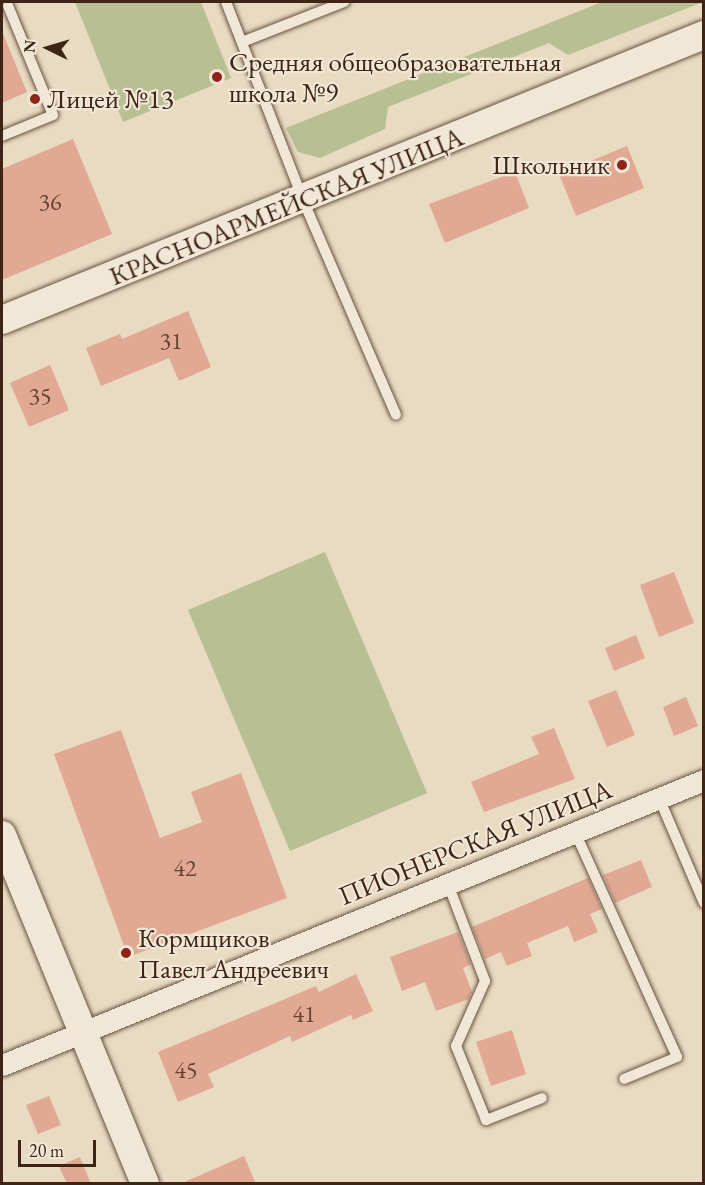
<!DOCTYPE html>
<meta charset="utf-8">
<style>
body{margin:0}
#map{position:relative;width:705px;height:1185px;overflow:hidden;background:#e9dac2;font-family:"EB Garamond",serif}
div>[style]{position:absolute}
.green>*{inset:0;background:#b8bf93}
.building>*{inset:0;background:#e1a993}
.roads{filter:drop-shadow(0 0 2px #695240) drop-shadow(0 0 2px #695240)}
.lane>*{height:10px;margin:-5px;padding:0 5px;transform-origin:5px;border-radius:5px;background:#f1e7d7}
.street>*{height:21px;margin:-10.5px;padding:0 10.5px;transform-origin:10.5px;border-radius:10.5px;background:#f1e7d7}
.secondary>*{height:28px;margin:-14px;padding:0 14px;transform-origin:14px;border-radius:14px;background:#f1e7d7}
.dots>*{width:16px;height:16px;translate:-50% -50%;box-sizing:border-box;border:3px solid #f1e7d7;border-radius:50%}
span{translate:-50% -50%;white-space:nowrap;text-align:center;line-height:1.15;-webkit-text-stroke:4.5px #f1e7d7;paint-order:stroke}
.number-label{font-size:24px;color:#674534}
.number-label span{-webkit-text-stroke-width:0}
.poi-label{font-size:27px;color:#3e2415}
.left{translate:0 -50%;text-align:left}
.right{translate:-100% -50%;text-align:right}
.street-label{font-size:27px;color:#3e2415}
.frame{position:absolute;inset:0;border:3px solid #3e2415;pointer-events:none}
.north{position:absolute;left:18px;top:18px;width:60px;height:60px;-webkit-text-stroke:4px #f1e7d7;paint-order:stroke;rotate:275deg;font-size:16px;font-weight:700;line-height:24px;text-align:center;color:#3e2415}
.north::after{content:'';display:block;margin:auto;width:21px;height:27px;background:#3e2415;clip-path:polygon(50% 0,100% 100%,50% 72%,0 100%)}
.scale{position:absolute;left:18px;top:1140px;width:78px;height:27px;box-sizing:border-box;border:3px solid #3e2415;border-top:0;padding-left:8px;font-size:18px;line-height:21px;white-space:nowrap;color:#3e2415;-webkit-text-stroke:4px #f1e7d7;paint-order:stroke}
</style>
<div id="map">
<div class="green">
<div style="clip-path:polygon(75px 2px,201px 2px,231px 78px,123px 122px)"></div>
<div style="clip-path:polygon(602px 2px,703px 2px,568px 55px,549px 43px,388px 107px,385px 129px,320px 158px,298px 152px,286px 128px)"></div>
<div style="clip-path:polygon(325px 552px,427px 793px,290px 851px,188px 610px)"></div>
</div>
<div class="building">
<div style="clip-path:polygon(2px 31px,27px 92px,2px 103px)"></div>
<div style="clip-path:polygon(73px 139px,112px 234px,2px 280px,2px 169px)"></div>
<div style="clip-path:polygon(627px 146px,644px 188px,576px 216px,559px 174px)"></div>
<div style="clip-path:polygon(515px 172px,529px 208px,445px 243px,429px 204px)"></div>
<div style="clip-path:polygon(188px 311px,211px 367px,179px 381px,169px 358px,101px 386px,86px 348px,120px 334px,122px 339px)"></div>
<div style="clip-path:polygon(50px 365px,69px 410px,29px 427px,10px 383px)"></div>
<div style="clip-path:polygon(674px 572px,694px 623px,659px 637px,640px 585px)"></div>
<div style="clip-path:polygon(636px 635px,645px 658px,614px 671px,605px 648px)"></div>
<div style="clip-path:polygon(616px 690px,635px 735px,607px 747px,588px 701px)"></div>
<div style="clip-path:polygon(686px 697px,698px 726px,674px 736px,663px 707px)"></div>
<div style="clip-path:polygon(554px 728px,575px 779px,484px 812px,471px 782px,539px 754px,531px 737px)"></div>
<div style="clip-path:polygon(121px 730px,160px 838px,202px 822px,191px 792px,241px 773px,287px 898px,128px 957px,54px 754px)"></div>
<div style="clip-path:polygon(641px 860px,652px 887px,615px 903px,603px 875px)"></div>
<div style="clip-path:polygon(588px 878px,602px 909px,590px 914px,598px 932px,574px 942px,568px 926px,527px 943px,532px 956px,507px 966px,501px 952px,485px 959px,472px 927px)"></div>
<div style="clip-path:polygon(458px 932px,471px 964px,463px 968px,472px 992px,469px 999px,436px 1011px,425px 982px,402px 991px,390px 957px)"></div>
<div style="clip-path:polygon(356px 974px,373px 1011px,353px 1020px,351px 1015px,292px 1042px,290px 1036px,208px 1074px,214px 1087px,178px 1102px,158px 1052px,316px 986px,319px 992px)"></div>
<div style="clip-path:polygon(512px 1030px,526px 1074px,491px 1086px,476px 1042px)"></div>
<div style="clip-path:polygon(49px 1096px,61px 1125px,38px 1134px,26px 1105px)"></div>
<div style="clip-path:polygon(244px 1156px,256px 1184px,180px 1184px)"></div>
<div style="clip-path:polygon(80px 1157px,91px 1184px,67px 1184px,59px 1166px)"></div>
</div>
<div class="roads">
<div class="lane">
<div style="left:226px;top:2px;width:212px;rotate:68.7deg"></div>
<div style="left:303px;top:200px;width:234px;rotate:66.6deg"></div>
<div style="left:242px;top:42px;width:110px;rotate:-21.4deg"></div>
<div style="left:2px;top:136px;width:55px;rotate:-22.4deg"></div>
<div style="left:53px;top:115px;width:118px;rotate:-112.4deg"></div>
<div style="left:659px;top:798px;width:114px;rotate:66.8deg"></div>
<div style="left:575px;top:832px;width:247px;rotate:65.6deg"></div>
<div style="left:677px;top:1057px;width:57px;rotate:157.5deg"></div>
<div style="left:448px;top:884px;width:104px;rotate:69.1deg"></div>
<div style="left:485px;top:981px;width:71px;rotate:114deg"></div>
<div style="left:456px;top:1046px;width:80px;rotate:67.9deg"></div>
<div style="left:486px;top:1120px;width:60px;rotate:-21.4deg"></div>
</div>
<div class="street">
<div style="left:2px;top:1065px;width:758px;rotate:-22.1deg"></div>
</div>
<div class="secondary">
<div style="left:2px;top:320px;width:758px;rotate:-22.1deg"></div>
<div style="left:2px;top:835px;width:377px;rotate:67.7deg"></div>
</div>
</div>
<div class="dots">
<div style="left:217px;top:77px;background:#8f2418"></div>
<div style="left:35px;top:99px;background:#8f2418"></div>
<div style="left:622px;top:165px;background:#8f2418"></div>
<div style="left:126px;top:953px;background:#8f2418"></div>
</div>
<div class="number-label">
<span style="left:50px;top:202px">36</span>
<span style="left:171px;top:341px">31</span>
<span style="left:40px;top:396px">35</span>
<span style="left:185px;top:868px">42</span>
<span style="left:304px;top:1014px">41</span>
<span style="left:186px;top:1070px">45</span>
</div>
<div class="poi-label">
<span class="left" style="left:229px;top:77px">Средняя общеобразовательная<br>школа №9</span>
<span class="left" style="left:47px;top:99px">Лицей №13</span>
<span class="right" style="left:610px;top:165px">Школьник</span>
<span class="left" style="left:138px;top:953px">Кормщиков<br>Павел Андреевич</span>
</div>
<div class="street-label">
<span style="left:286px;top:206px;rotate:-22deg">КРАСНОАРМЕЙСКАЯ УЛИЦА</span>
<span style="left:475px;top:842px;rotate:-22deg">ПИОНЕРСКАЯ УЛИЦА</span>
</div>
<div class="frame"></div>
<div class="north">N</div>
<div class="scale">20 m</div>
</div>
